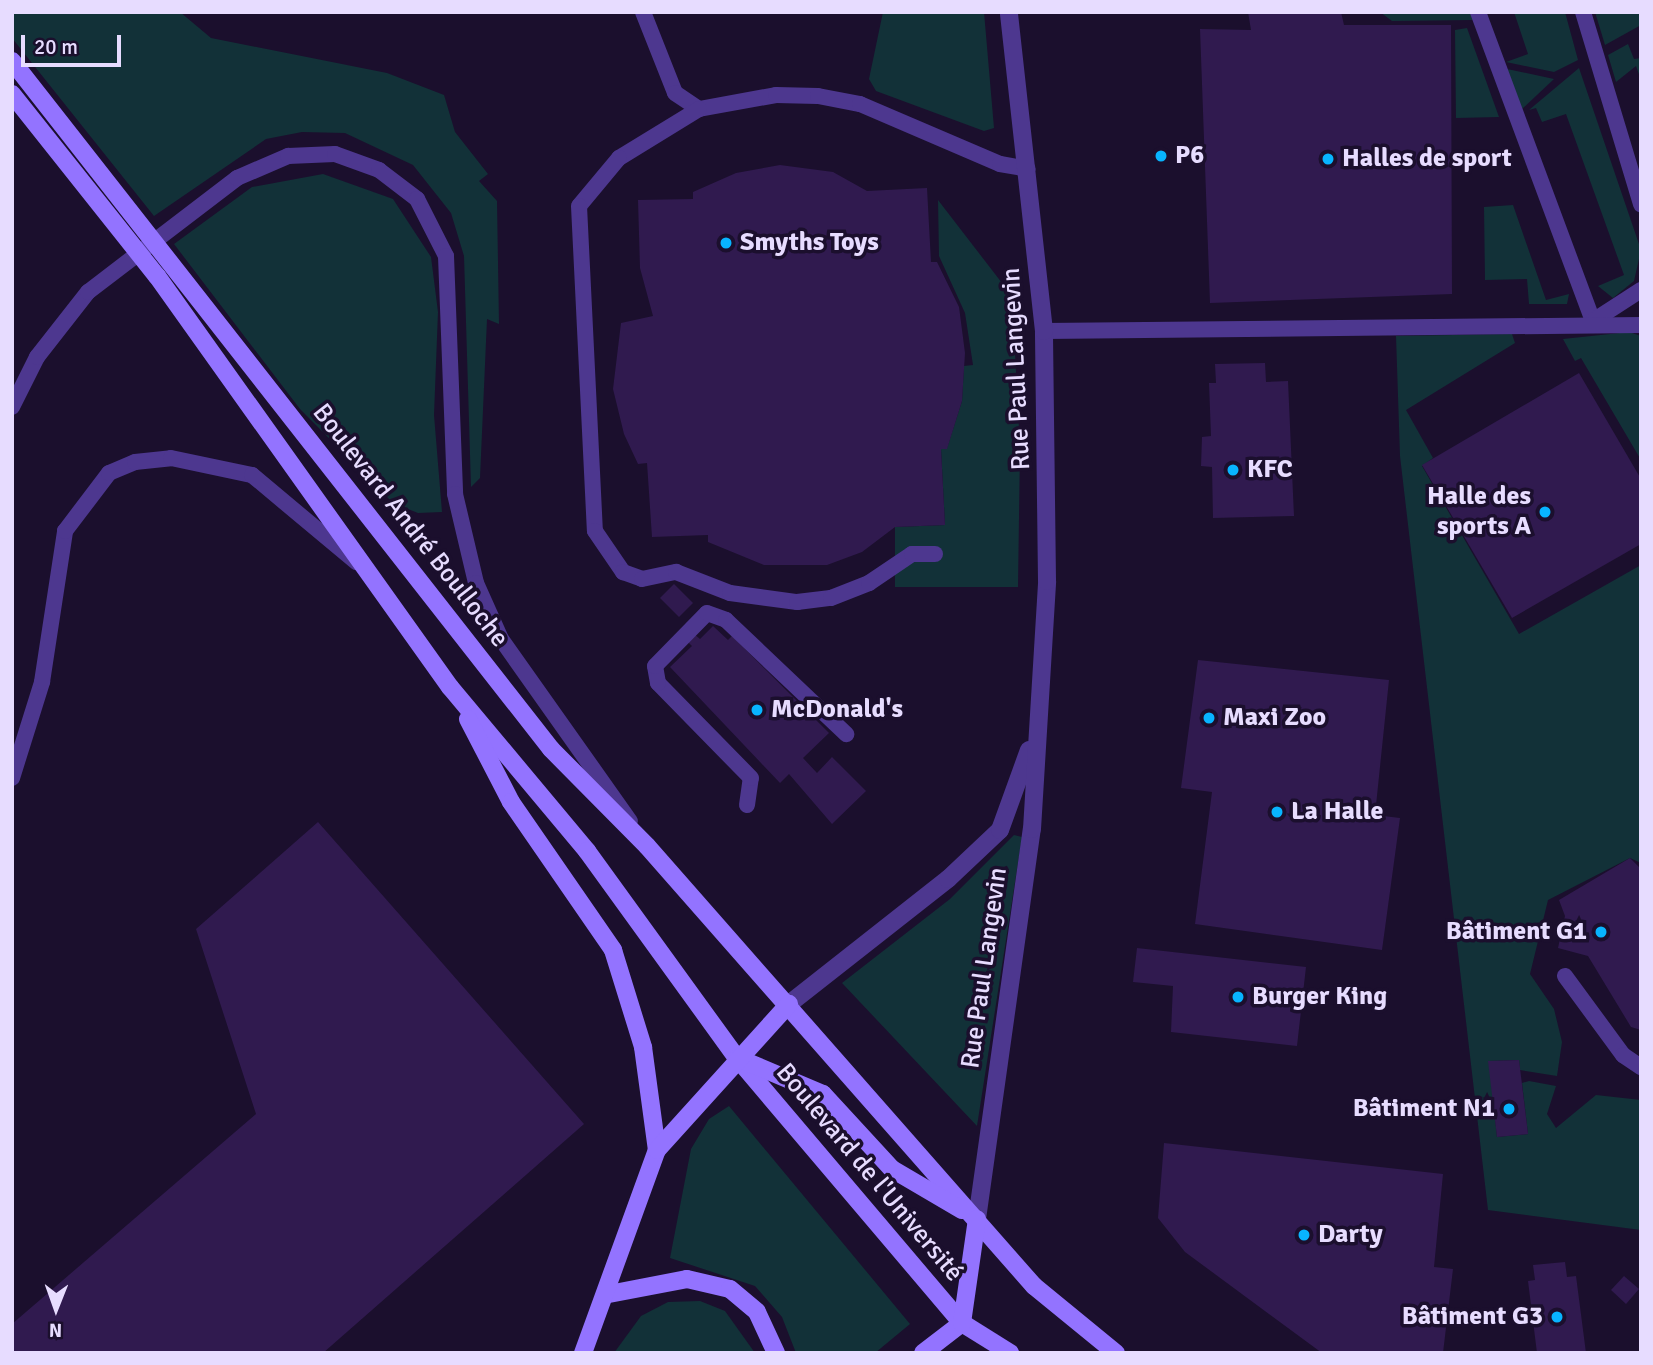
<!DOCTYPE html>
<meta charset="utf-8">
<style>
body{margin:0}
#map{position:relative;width:1653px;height:1365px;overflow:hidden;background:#1b0f2d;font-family:Signika,sans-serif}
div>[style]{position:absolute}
.green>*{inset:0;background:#123138}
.building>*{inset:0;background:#301a4f}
.lane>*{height:16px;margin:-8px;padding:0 8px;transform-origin:8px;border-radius:8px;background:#4d378f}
.street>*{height:18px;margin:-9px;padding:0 9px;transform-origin:9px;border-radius:9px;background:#4d378f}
.secondary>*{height:18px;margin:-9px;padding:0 9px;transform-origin:9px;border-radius:9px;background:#9373ff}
.dots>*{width:19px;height:19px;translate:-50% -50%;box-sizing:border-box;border:4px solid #1b0f2d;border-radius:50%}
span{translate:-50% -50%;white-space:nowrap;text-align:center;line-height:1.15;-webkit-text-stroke:7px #1b0f2d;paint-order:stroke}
.poi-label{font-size:26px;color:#e7dcff;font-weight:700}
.left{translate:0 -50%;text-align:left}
.right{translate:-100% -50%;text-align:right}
.street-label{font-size:26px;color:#e7dcff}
.frame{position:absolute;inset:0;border:14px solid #e7dcff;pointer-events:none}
.north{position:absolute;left:21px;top:1274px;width:70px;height:70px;-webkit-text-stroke:5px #1b0f2d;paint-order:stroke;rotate:181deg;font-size:19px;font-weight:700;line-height:28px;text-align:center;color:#e7dcff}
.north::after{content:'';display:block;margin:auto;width:24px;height:32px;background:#e7dcff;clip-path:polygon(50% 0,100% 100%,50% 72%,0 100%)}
.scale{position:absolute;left:21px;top:35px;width:100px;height:32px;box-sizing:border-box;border:4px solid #e7dcff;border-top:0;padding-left:9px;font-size:21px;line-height:24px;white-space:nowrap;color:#e7dcff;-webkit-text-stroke:5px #1b0f2d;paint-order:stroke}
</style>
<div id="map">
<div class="green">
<div style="clip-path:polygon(12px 12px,180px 12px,211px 38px,387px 73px,444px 95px,455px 132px,488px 174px,479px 181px,497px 201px,499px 324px,487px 319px,480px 478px,471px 487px,464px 256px,451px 213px,413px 165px,345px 133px,302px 132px,266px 139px,154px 216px,12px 38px)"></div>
<div style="clip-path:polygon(883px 12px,984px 12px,994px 128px,984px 131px,876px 91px,869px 79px)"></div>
<div style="clip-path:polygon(1380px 12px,1470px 12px,1473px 20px,1392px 21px)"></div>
<div style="clip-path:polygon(1514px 12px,1565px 12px,1578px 60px,1554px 72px,1506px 62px,1528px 54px)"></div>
<div style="clip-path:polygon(1595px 12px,1641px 12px,1641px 25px,1605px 45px)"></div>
<div style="clip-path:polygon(1467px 28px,1499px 117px,1456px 118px,1455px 30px)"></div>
<div style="clip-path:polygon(1628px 44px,1634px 59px,1641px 58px,1641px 80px,1636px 66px,1616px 82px,1608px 55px)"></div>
<div style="clip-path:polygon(1579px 68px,1641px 250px,1634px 281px,1613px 298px,1598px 286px,1624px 275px,1566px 114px,1542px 122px,1536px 108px,1529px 110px)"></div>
<div style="clip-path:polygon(1507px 69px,1554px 79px,1522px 109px)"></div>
<div style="clip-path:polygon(323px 174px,393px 199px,431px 257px,438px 312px,434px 415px,442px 512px,418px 513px,393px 503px,300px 409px,174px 244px,252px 187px)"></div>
<div style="clip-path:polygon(938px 200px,1012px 296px,1020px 448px,1018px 587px,895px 587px,895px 527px,945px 525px,941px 449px,947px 448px,962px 401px,964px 366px,973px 365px,965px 313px,939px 256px)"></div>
<div style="clip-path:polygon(1513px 205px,1546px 300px,1569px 294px,1567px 304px,1529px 304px,1527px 279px,1485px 280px,1484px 207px)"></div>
<div style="clip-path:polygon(1629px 332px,1641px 336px,1641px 460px,1581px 358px,1575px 361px,1563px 339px)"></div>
<div style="clip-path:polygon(1512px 334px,1515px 343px,1406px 410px,1433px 458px,1422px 466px,1519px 634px,1641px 565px,1641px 863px,1630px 858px,1548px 900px,1530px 974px,1554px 1009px,1562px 1042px,1557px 1076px,1520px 1070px,1519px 1060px,1489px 1061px,1497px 1137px,1528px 1134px,1522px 1083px,1529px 1081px,1556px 1086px,1547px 1114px,1556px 1128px,1596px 1095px,1641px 1100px,1641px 1230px,1488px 1210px,1400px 456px,1396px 336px)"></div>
<div style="clip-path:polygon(1014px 835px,1022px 837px,977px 1126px,842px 983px,950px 899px)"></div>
<div style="clip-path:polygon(729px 1106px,910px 1324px,875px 1353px,796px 1353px,782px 1317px,755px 1286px,670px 1258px,691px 1149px,709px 1119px)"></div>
<div style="clip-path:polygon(700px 1301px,725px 1311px,755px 1353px,614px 1353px,641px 1316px,668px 1302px)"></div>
</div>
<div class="building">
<div style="clip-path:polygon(1248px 12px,1341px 12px,1344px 25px,1451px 25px,1452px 294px,1210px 303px,1200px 29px,1251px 30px)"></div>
<div style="clip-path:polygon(780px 165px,833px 172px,867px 191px,927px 188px,931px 262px,937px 262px,959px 307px,965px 353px,962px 401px,947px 449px,941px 449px,945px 525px,895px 527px,862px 552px,827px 565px,764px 565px,708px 542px,708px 535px,652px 537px,647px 463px,638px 464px,624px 434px,613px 389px,621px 323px,653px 316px,640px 268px,638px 200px,693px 199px,693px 192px,736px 173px)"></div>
<div style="clip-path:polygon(1265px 363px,1266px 382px,1288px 381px,1294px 516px,1213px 518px,1212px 467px,1201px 466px,1202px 437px,1211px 436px,1209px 383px,1216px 383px,1215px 364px)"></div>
<div style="clip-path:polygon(1579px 373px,1641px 479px,1641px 544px,1512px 618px,1422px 465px)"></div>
<div style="clip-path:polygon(674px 584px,693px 603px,679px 617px,660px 598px)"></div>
<div style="clip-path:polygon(713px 626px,728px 640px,732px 636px,829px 733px,803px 758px,817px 773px,832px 757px,866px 791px,832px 824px,789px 774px,780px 783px,670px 667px,692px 646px,686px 640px,693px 633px,700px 639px)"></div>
<div style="clip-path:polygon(1198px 660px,1389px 680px,1375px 815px,1400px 818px,1382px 950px,1195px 924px,1212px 792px,1181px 788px)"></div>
<div style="clip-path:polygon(318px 822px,584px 1124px,323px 1353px,12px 1353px,12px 1324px,256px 1114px,196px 929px)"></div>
<div style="clip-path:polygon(1630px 858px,1641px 869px,1641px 1030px,1631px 1027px,1588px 956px,1558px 948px,1565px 916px,1559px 900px)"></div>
<div style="clip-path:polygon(1137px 948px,1306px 967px,1297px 1046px,1171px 1032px,1173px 986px,1133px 982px)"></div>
<div style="clip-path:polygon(1519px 1060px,1528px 1134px,1497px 1137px,1488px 1061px)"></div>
<div style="clip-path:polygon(1164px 1143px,1443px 1174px,1434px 1267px,1453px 1269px,1443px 1353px,1322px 1353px,1185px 1252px,1158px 1218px)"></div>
<div style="clip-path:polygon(1565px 1262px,1567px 1277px,1576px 1276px,1586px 1353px,1537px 1353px,1528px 1281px,1535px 1280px,1533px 1265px)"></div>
<div style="clip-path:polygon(1624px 1276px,1639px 1289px,1626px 1304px,1611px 1290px)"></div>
</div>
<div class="lane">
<div style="left:643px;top:12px;width:87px;rotate:68.4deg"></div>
<div style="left:675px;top:93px;width:29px;rotate:34deg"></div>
<div style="left:699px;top:109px;width:78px;rotate:-10.3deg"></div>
<div style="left:776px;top:95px;width:42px;rotate:1.4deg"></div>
<div style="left:818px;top:96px;width:43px;rotate:10.8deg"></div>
<div style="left:860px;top:104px;width:152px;rotate:23.2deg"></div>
<div style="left:1000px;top:164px;width:28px;rotate:10deg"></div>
<div style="left:1478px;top:12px;width:330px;rotate:69.6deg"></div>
<div style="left:1583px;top:12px;width:201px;rotate:73.2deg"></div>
<div style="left:699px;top:109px;width:94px;rotate:148.5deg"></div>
<div style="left:619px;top:158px;width:62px;rotate:129.8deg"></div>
<div style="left:579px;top:206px;width:325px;rotate:87.2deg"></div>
<div style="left:595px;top:531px;width:50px;rotate:55.7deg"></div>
<div style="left:623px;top:572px;width:20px;rotate:20deg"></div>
<div style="left:642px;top:579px;width:35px;rotate:-12deg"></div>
<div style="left:676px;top:572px;width:58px;rotate:21.3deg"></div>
<div style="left:730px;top:593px;width:68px;rotate:7.7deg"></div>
<div style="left:797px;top:602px;width:34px;rotate:-7deg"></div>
<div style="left:831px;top:598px;width:41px;rotate:-21.5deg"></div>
<div style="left:869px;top:583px;width:52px;rotate:-34deg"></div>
<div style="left:912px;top:554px;width:23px"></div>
<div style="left:1593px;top:321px;width:57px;rotate:-32.9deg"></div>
<div style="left:1044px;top:331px;width:597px;rotate:-0.58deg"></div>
<div style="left:12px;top:407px;width:56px;rotate:-63.4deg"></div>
<div style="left:37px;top:357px;width:83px;rotate:-51.9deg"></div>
<div style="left:88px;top:292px;width:188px;rotate:-37.4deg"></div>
<div style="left:237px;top:178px;width:56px;rotate:-23.3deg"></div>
<div style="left:288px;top:156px;width:47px;rotate:-2.4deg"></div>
<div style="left:335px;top:154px;width:47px;rotate:20deg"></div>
<div style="left:379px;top:170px;width:48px;rotate:37.3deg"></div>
<div style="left:417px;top:199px;width:64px;rotate:63deg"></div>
<div style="left:446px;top:256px;width:238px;rotate:87.8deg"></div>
<div style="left:455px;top:494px;width:91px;rotate:76.7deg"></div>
<div style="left:476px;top:583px;width:61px;rotate:65.9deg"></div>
<div style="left:501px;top:639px;width:223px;rotate:54.7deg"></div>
<div style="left:12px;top:778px;width:101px;rotate:-72.6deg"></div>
<div style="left:42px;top:682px;width:153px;rotate:-81.3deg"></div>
<div style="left:65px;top:531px;width:73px;rotate:-52.8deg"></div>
<div style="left:109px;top:473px;width:28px;rotate:-23deg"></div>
<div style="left:135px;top:462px;width:36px;rotate:-6deg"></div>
<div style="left:171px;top:458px;width:83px;rotate:11.9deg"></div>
<div style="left:252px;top:475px;width:136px;rotate:39.9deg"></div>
<div style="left:747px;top:805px;width:27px;rotate:-82deg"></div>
<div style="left:751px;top:778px;width:133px;rotate:-134.4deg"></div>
<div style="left:658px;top:683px;width:17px;rotate:-100deg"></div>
<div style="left:655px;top:666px;width:74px;rotate:-45.5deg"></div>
<div style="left:707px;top:613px;width:20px;rotate:20deg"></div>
<div style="left:726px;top:620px;width:166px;rotate:43.5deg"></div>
<div style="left:1565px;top:976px;width:98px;rotate:53.7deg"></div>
<div style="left:1623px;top:1055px;width:22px;rotate:34deg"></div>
</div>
<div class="street">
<div style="left:789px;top:1004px;width:202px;rotate:-38.2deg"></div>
<div style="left:948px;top:879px;width:71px;rotate:-43.3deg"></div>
<div style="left:1000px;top:830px;width:85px;rotate:-70.1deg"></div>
<div style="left:977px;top:1219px;width:394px;rotate:-82deg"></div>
<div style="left:1032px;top:829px;width:248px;rotate:-86.5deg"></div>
<div style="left:1047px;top:581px;width:250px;rotate:-90.7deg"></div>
<div style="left:1044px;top:331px;width:321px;rotate:-96.3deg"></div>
</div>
<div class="secondary">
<div style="left:12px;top:61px;width:874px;rotate:51.92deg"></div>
<div style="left:551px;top:749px;width:136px;rotate:45.3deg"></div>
<div style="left:647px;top:846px;width:586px;rotate:48.67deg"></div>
<div style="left:1034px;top:1286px;width:106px;rotate:39.3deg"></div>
<div style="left:12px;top:94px;width:233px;rotate:51.5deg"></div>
<div style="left:157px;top:276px;width:505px;rotate:54.52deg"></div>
<div style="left:450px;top:687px;width:214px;rotate:50.1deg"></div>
<div style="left:587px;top:851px;width:256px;rotate:54.1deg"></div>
<div style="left:737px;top:1058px;width:348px;rotate:49.7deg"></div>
<div style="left:962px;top:1323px;width:57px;rotate:32deg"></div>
<div style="left:468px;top:719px;width:93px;rotate:62.6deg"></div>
<div style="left:511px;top:802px;width:180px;rotate:55.4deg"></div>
<div style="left:613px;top:950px;width:102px;rotate:72.8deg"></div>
<div style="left:643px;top:1047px;width:104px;rotate:82.3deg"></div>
<div style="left:740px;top:1059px;width:90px;rotate:22.9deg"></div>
<div style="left:823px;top:1094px;width:102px;rotate:47.4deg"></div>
<div style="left:892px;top:1169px;width:81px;rotate:30.4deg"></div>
<div style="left:609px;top:1294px;width:79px;rotate:-10.9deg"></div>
<div style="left:687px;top:1279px;width:44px;rotate:13.1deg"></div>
<div style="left:730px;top:1289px;width:35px;rotate:40deg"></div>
<div style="left:757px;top:1312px;width:45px;rotate:65.1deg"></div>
<div style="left:583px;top:1353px;width:216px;rotate:-70deg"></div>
<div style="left:657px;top:1150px;width:197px;rotate:-47.9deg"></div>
<div style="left:923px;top:1353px;width:49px;rotate:-37.6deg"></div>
<div style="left:962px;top:1323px;width:105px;rotate:-81.8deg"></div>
</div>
<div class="dots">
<div style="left:1161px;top:156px;background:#08b4ff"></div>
<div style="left:1328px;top:159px;background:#08b4ff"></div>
<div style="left:726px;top:243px;background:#08b4ff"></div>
<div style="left:1233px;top:470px;background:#08b4ff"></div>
<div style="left:1545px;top:512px;background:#08b4ff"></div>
<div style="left:757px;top:710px;background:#08b4ff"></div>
<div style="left:1209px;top:718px;background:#08b4ff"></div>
<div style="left:1277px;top:812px;background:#08b4ff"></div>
<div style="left:1601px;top:932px;background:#08b4ff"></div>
<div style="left:1238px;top:997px;background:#08b4ff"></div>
<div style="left:1509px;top:1109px;background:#08b4ff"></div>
<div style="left:1304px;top:1235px;background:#08b4ff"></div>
<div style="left:1557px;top:1317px;background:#08b4ff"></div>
</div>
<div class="poi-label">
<span class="left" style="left:1175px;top:156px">P6</span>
<span class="left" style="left:1342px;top:159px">Halles de sport</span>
<span class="left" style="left:740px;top:243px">Smyths Toys</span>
<span class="left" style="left:1247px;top:470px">KFC</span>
<span class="right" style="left:1531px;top:512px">Halle des<br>sports A</span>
<span class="left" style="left:771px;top:710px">McDonald's</span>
<span class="left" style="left:1223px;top:718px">Maxi Zoo</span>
<span class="left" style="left:1291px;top:812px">La Halle</span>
<span class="right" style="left:1587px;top:932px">Bâtiment G1</span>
<span class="left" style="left:1252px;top:997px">Burger King</span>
<span class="right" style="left:1495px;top:1109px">Bâtiment N1</span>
<span class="left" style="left:1318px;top:1235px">Darty</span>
<span class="right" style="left:1543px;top:1317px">Bâtiment G3</span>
</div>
<div class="street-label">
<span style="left:1017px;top:369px;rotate:-93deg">Rue Paul Langevin</span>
<span style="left:410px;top:526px;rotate:52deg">Boulevard André Boulloche</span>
<span style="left:985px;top:968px;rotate:-82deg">Rue Paul Langevin</span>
<span style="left:869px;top:1173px;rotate:50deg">Boulevard de l'Université</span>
</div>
<div class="frame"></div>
<div class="north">N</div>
<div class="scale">20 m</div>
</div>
